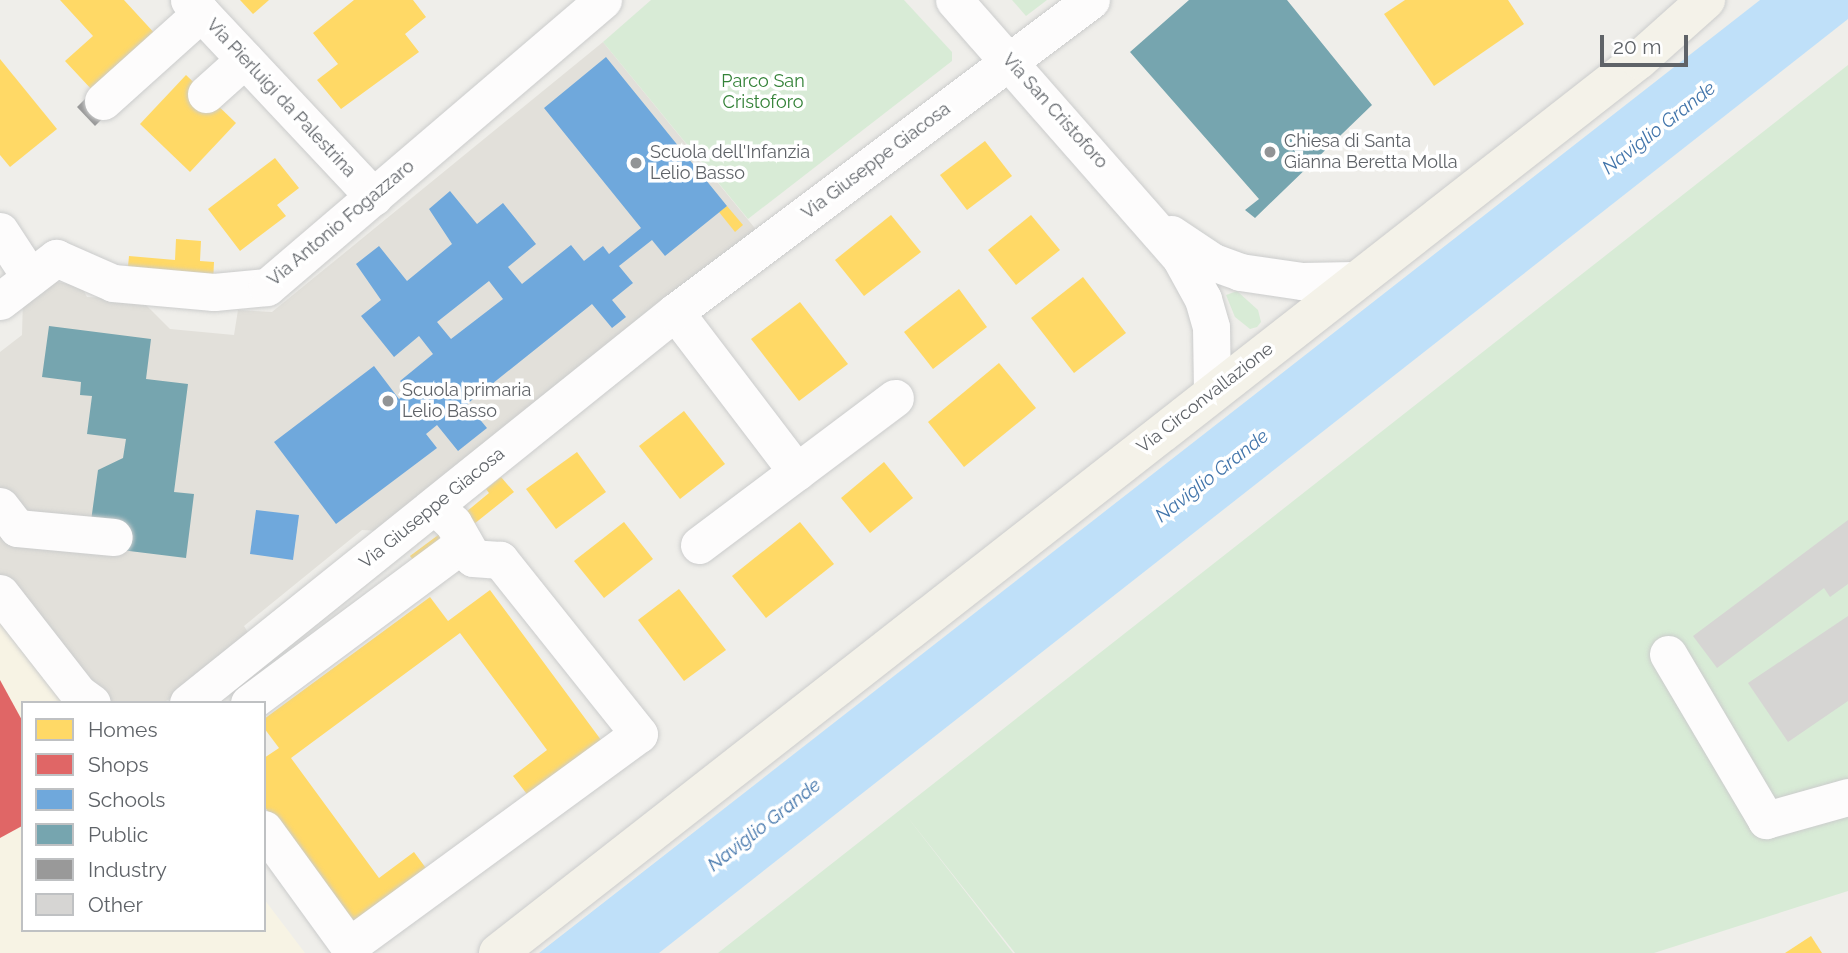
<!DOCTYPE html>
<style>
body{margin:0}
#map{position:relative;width:1848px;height:953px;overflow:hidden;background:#efeeea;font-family:Raleway,sans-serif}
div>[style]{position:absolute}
.commercial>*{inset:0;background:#f7f3e4}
.education>*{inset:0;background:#e2e0da}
.green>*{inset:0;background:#d8ebd6}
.water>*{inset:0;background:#bfe0f9}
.homes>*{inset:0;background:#ffd966}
.shops>*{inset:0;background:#e06666}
.schools>*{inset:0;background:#6fa8dc}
.public>*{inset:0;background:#76a5af}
.industry>*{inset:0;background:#999}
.building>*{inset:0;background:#d6d5d3}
.roads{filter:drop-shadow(0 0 2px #cbcccc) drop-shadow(0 0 2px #cbcccc)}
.minor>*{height:37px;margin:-18.5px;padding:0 18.5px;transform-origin:18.5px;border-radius:18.5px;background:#fdfcfc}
.major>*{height:38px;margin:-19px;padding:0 19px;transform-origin:19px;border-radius:19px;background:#f4f2e9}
.dots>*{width:19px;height:19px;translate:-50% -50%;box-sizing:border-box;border:4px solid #fff;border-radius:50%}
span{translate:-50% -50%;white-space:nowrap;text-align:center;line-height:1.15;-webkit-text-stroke:7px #fff;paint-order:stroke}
.park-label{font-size:18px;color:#348238}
.street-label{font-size:18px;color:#5f6368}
.poi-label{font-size:18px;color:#5f6368}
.left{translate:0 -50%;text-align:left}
.water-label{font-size:19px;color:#4174aa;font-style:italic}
.legend{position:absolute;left:21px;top:701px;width:245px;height:231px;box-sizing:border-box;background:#fff;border:2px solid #bfc1c3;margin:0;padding:9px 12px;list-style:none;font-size:21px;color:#5f6368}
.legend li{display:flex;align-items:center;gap:14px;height:35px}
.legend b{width:35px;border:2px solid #bfc1c3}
.scale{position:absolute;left:1600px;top:35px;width:88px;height:32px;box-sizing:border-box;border:4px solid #5f6368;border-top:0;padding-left:9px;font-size:21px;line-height:24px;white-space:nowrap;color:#5f6368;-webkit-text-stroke:5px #fff;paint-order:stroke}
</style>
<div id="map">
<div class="commercial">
<div style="clip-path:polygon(0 608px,75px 703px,23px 703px,23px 930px,264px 930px,264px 899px,305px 953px,0 953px)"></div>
</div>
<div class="education">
<div style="clip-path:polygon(603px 42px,758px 232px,380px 531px,362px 530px,244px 626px,252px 639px,172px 698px,162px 703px,109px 702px,0 576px,0 352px,22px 335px,23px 297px,45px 280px,81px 286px,87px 297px,140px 299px,170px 329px,234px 335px,238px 310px,272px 312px)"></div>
</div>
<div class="green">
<div style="clip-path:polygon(651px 0,904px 0,952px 52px,952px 61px,748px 219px,603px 42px)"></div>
<div style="clip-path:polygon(1012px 0,1047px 0,1026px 16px)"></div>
<div style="clip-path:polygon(1848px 65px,1848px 891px,1654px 953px,1015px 953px,905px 814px,1013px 953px,718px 953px)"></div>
<div style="clip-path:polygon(1237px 291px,1258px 310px,1261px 322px,1257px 327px,1250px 329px,1235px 317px,1226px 295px)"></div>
</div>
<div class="water">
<div style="clip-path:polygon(1760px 0,1848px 0,1848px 19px,659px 953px,539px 953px)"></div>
</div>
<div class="homes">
<div style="clip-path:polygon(60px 0,124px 0,157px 36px,93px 91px,65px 61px,93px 36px)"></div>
<div style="clip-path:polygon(240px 0,269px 0,253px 14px)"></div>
<div style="clip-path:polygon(354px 0,413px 0,426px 17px,405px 34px,419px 52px,341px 109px,317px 80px,338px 64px,313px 33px)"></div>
<div style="clip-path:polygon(1405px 0,1508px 0,1524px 24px,1434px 86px,1384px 14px)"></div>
<div style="clip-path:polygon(0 59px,57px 129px,10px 167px,0 155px)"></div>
<div style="clip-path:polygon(186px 75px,236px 123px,190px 172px,140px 124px)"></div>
<div style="clip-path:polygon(985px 141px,1012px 176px,967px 210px,940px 175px)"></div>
<div style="clip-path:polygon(275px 158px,299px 188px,277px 205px,286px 216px,240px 251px,208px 209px)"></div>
<div style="clip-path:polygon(727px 206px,743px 225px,735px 232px,719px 212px)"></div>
<div style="clip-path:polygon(891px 215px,921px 252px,864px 296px,835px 260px)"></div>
<div style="clip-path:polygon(1031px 215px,1060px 250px,1016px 285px,988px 250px)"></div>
<div style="clip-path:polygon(176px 239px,201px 241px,200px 261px,214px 262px,213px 283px,127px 277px,129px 256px,175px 260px)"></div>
<div style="clip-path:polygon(1083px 277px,1126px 333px,1074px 373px,1031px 318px)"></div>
<div style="clip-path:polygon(959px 289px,987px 327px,933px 369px,904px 332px)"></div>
<div style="clip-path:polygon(800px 302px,848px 364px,799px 401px,751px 339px)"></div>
<div style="clip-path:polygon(999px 363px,1036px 408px,964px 467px,928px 422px)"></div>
<div style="clip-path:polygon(684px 411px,725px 464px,680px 499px,639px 446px)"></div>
<div style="clip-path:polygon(577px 452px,606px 492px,556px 529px,526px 489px)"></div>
<div style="clip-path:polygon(884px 462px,913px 498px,870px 533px,841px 498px)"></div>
<div style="clip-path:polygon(501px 477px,514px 492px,469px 528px,460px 517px,489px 493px,486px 489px)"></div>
<div style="clip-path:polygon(624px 522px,653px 559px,604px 598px,574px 561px)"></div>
<div style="clip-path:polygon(800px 522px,834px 564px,766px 618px,732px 576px)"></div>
<div style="clip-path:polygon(445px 530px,453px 540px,418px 566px,410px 556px)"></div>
<div style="clip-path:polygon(679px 589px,726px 650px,684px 681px,638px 620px)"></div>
<div style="clip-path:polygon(490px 590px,604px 744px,530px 798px,513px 776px,547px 750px,460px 633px,291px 758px,379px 878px,414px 852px,431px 875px,356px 930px,264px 806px,264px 758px,279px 748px,264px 728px,264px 719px,430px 597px,448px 621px)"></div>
<div style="clip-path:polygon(1811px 936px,1822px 953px,1785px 953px)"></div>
</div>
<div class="shops">
<div style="clip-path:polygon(0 680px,23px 722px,22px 826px,0 838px)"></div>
</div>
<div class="schools">
<div style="clip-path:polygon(evenodd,606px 57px,727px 206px,665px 256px,652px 240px,619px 266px,633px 283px,612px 300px,626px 317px,612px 328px,592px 304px,467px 404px,487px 428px,458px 451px,437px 425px,426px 434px,437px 448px,336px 524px,274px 442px,374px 366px,399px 399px,409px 392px,400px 381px,433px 354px,419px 336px,394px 357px,361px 316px,381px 300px,356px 264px,379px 246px,407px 281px,452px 244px,429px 209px,450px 191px,477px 224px,503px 203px,536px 244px,508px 267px,522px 284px,571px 245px,584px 261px,603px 246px,609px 254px,641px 228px,544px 108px,606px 57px,489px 281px,503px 299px,451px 339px,437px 322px,489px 281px)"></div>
<div style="clip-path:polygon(256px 510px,299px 515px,293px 560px,250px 554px)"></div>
</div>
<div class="public">
<div style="clip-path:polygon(1189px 0,1287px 0,1372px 105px,1255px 218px,1245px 210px,1259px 199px,1130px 52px)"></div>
<div style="clip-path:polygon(49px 326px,151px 339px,146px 379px,188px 384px,174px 492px,194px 494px,186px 558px,113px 549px,91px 521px,98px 470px,123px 458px,126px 439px,87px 434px,92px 396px,80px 395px,81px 382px,42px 377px)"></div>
</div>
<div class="industry">
<div style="clip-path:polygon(93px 91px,111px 110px,95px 126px,77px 107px)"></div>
</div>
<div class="building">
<div style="clip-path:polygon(1848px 520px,1848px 584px,1830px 597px,1824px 588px,1717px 668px,1693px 636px)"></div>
<div style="clip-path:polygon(1848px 616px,1848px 701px,1788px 742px,1748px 683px)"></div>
</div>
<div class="roads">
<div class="minor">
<div style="left:189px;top:0;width:270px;rotate:46.8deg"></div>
<div style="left:954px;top:0;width:342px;rotate:48.7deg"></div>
<div style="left:1180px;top:257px;width:48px;rotate:61.3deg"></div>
<div style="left:1203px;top:299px;width:29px;rotate:74deg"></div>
<div style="left:1211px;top:327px;width:65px;rotate:89.1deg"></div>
<div style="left:206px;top:94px;width:52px;rotate:-41.9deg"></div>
<div style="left:103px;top:101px;width:132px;rotate:-41.9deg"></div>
<div style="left:0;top:231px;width:55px;rotate:56.9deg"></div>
<div style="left:1171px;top:234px;width:50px;rotate:33.7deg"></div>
<div style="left:1213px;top:262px;width:29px;rotate:20deg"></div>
<div style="left:1240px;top:272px;width:63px;rotate:8.3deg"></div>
<div style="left:1302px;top:281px;width:53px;rotate:-1.1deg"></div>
<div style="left:0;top:301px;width:71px;rotate:-37.5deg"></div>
<div style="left:56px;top:258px;width:62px;rotate:23.7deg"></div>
<div style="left:113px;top:283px;width:101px;rotate:5.1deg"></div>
<div style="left:214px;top:292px;width:53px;rotate:-5.4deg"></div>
<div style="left:267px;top:287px;width:442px;rotate:-40.5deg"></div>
<div style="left:675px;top:312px;width:201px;rotate:52.7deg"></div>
<div style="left:0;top:506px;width:28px;rotate:52deg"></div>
<div style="left:17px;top:528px;width:97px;rotate:5.3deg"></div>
<div style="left:699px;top:545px;width:245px;rotate:-36.9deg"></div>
<div style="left:0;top:593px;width:127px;rotate:52deg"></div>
<div style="left:78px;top:693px;width:17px;rotate:36deg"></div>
<div style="left:1668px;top:654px;width:193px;rotate:59.4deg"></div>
<div style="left:1766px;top:820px;width:85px;rotate:-15.7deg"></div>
<div style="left:188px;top:703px;width:625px;rotate:-38.76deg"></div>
<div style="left:675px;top:312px;width:520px;rotate:-36.87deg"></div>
<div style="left:249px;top:703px;width:268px;rotate:-36.7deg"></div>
<div style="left:264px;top:829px;width:145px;rotate:54deg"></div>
<div style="left:349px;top:946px;width:359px;rotate:-36.2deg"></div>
<div style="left:639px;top:734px;width:223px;rotate:-128.6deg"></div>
<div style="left:500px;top:560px;width:27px;rotate:-176deg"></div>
<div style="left:473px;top:558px;width:40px;rotate:-119.7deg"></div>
<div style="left:453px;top:523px;width:25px;rotate:-137deg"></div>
</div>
<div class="major">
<div style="left:498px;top:953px;width:1449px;rotate:-38.05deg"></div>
<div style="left:1639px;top:60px;width:90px;rotate:-41.8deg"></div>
</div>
</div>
<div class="dots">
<div style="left:1270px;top:152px;background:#919496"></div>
<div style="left:636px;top:163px;background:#919496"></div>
<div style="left:388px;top:401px;background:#919496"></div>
</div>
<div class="park-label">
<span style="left:763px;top:92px">Parco San<br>Cristoforo</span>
</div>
<div class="street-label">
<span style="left:281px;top:98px;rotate:47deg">Via Pierluigi da Palestrina</span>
<span style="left:1055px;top:111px;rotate:48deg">Via San Cristoforo</span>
<span style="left:876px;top:161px;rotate:-37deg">Via Giuseppe Giacosa</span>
<span style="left:341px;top:223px;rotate:-40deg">Via Antonio Fogazzaro</span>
<span style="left:1205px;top:398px;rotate:-38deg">Via Circonvallazione</span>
<span style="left:432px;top:508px;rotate:-39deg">Via Giuseppe Giacosa</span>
</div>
<div class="poi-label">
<span class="left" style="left:1284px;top:152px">Chiesa di Santa<br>Gianna Beretta Molla</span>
<span class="left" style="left:650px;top:163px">Scuola dell'Infanzia<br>Lelio Basso</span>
<span class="left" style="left:402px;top:401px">Scuola primaria<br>Lelio Basso</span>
</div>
<div class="water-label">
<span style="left:1659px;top:128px;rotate:-38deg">Naviglio Grande</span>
<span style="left:1212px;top:476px;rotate:-38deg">Naviglio Grande</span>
<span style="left:764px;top:825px;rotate:-38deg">Naviglio Grande</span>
</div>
<ul class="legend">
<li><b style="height:19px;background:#ffd966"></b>Homes</li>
<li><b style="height:19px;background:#e06666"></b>Shops</li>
<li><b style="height:19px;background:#6fa8dc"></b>Schools</li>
<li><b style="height:19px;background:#76a5af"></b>Public</li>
<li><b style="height:19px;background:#999"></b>Industry</li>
<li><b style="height:19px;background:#d6d5d3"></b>Other</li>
</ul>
<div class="scale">20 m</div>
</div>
